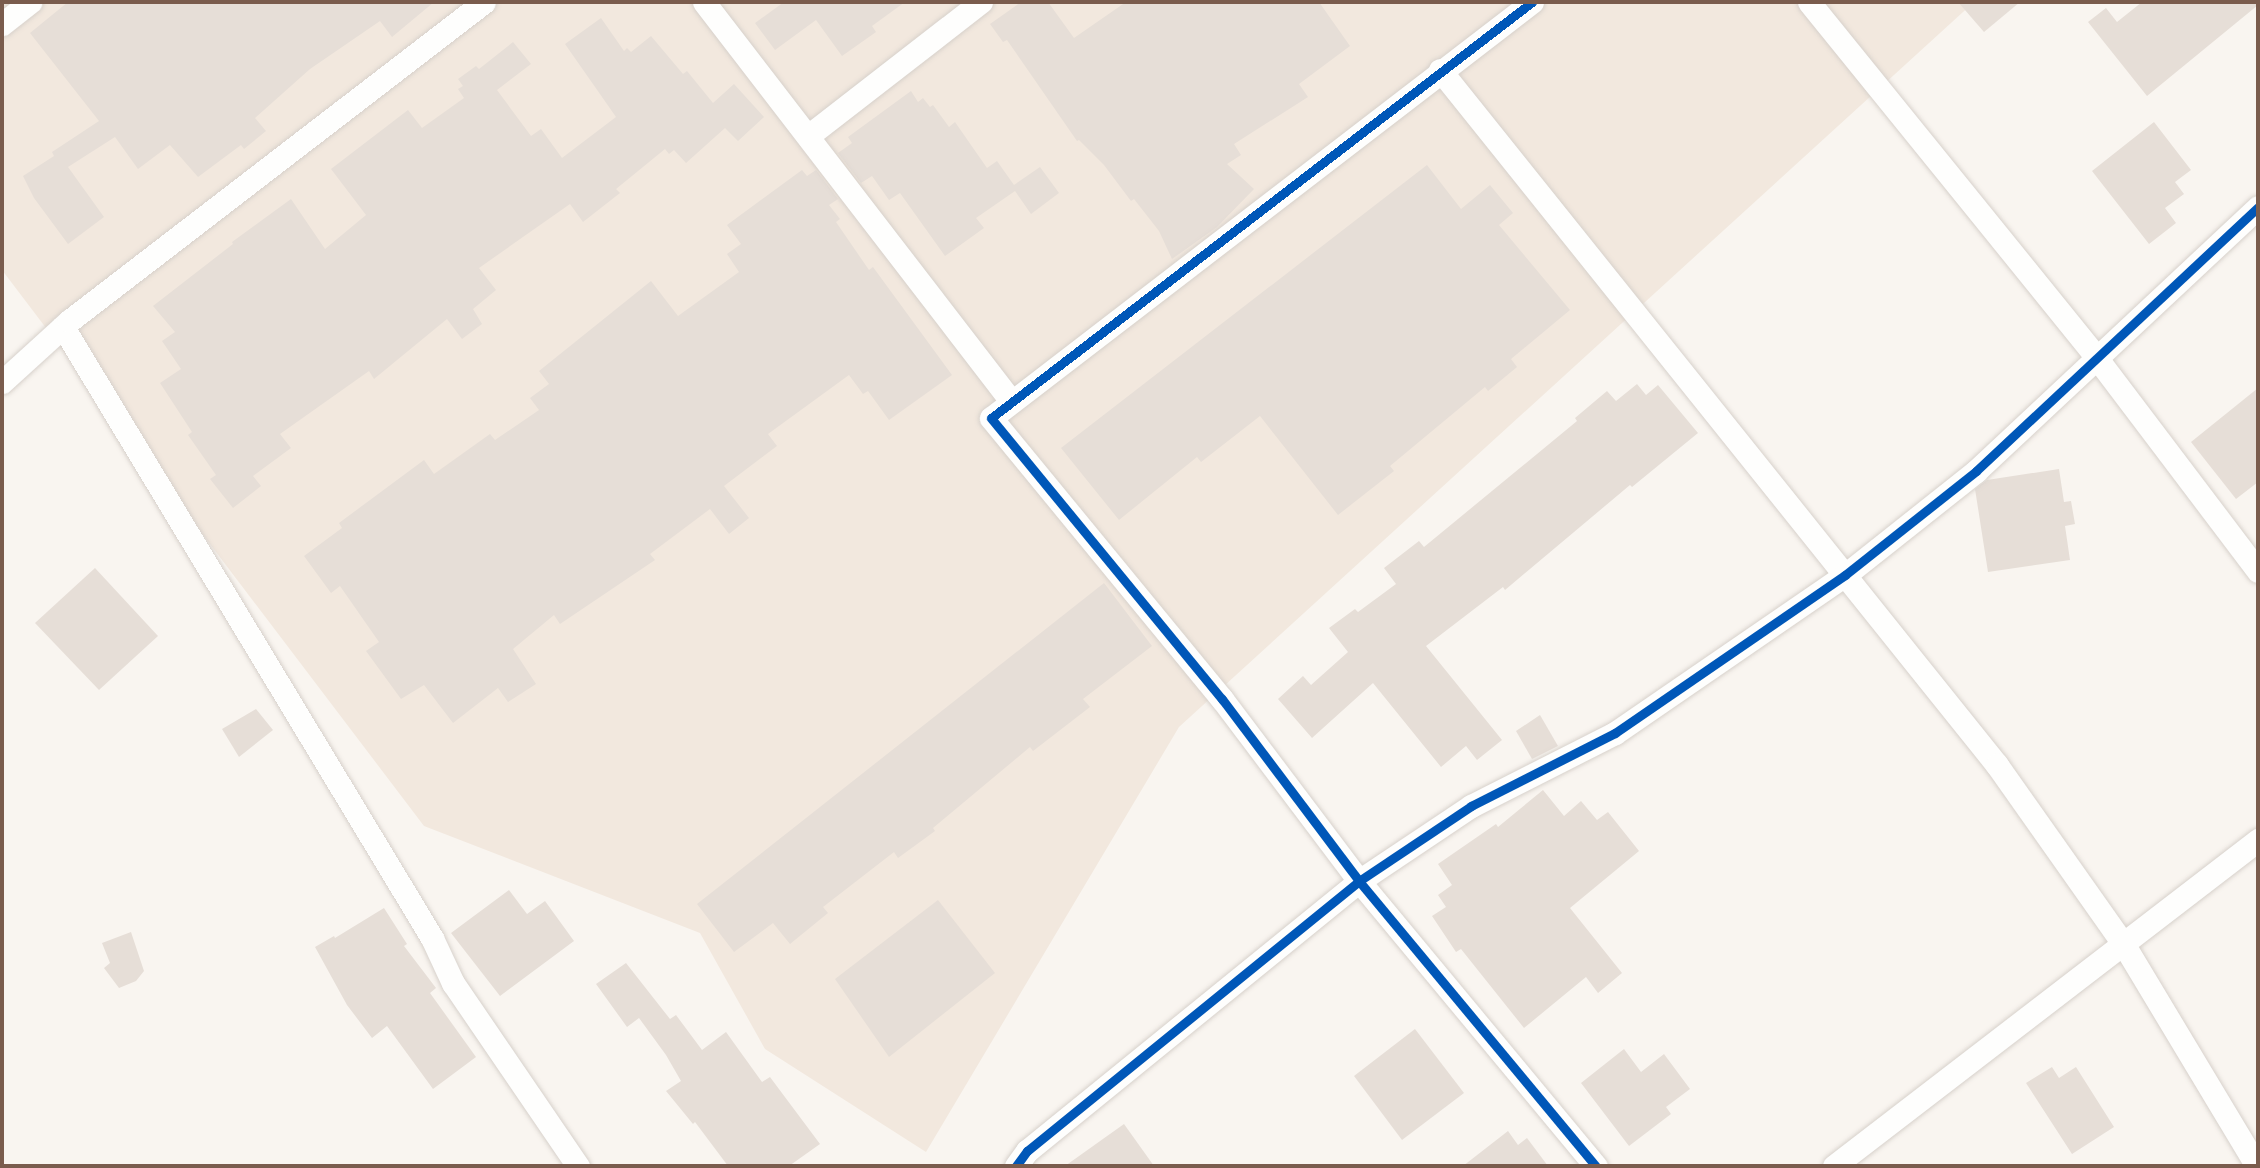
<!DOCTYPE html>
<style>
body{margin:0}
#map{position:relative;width:2260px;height:1168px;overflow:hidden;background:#f9f5f0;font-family:Roboto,sans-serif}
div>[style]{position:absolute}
.residential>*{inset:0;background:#f2e8de}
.building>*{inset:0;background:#e6ded7}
.roads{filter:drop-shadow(0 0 2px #d7d1cb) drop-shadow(0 0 2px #d7d1cb)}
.street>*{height:23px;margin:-11.5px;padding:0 11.5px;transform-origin:11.5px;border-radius:11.5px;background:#fefefd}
.cycleway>*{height:9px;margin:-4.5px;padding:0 4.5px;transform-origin:4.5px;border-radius:4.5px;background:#0057b8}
span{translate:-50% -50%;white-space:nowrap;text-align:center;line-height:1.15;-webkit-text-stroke:7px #fffaf3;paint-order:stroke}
.frame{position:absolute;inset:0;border:4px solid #7a5c4d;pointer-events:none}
</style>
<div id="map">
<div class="residential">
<div style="clip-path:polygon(2px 2px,1974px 2px,1179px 727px,926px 1152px,765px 1049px,700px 933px,424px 826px,2px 270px)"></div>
</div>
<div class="building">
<div style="clip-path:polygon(68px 2px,434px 2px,392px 37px,380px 21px,310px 69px,255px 118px,266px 131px,244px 149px,241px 145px,198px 177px,170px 145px,138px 169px,115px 137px,68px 167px,104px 217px,68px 244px,34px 198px,23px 176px,54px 156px,52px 152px,99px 121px,30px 33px)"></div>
<div style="clip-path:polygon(784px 2px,905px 2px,872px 26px,876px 32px,842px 56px,816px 20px,775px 50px,755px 23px)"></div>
<div style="clip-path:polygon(1021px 2px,1048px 2px,1074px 38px,1126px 2px,1319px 2px,1350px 46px,1299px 84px,1308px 97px,1234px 144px,1241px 155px,1227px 164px,1254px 189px,1217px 227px,1172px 259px,1159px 231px,1134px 199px,1131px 201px,1104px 165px,1079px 140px,1077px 141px,1007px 40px,1003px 42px,990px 24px)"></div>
<div style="clip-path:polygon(1958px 2px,2020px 2px,1984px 32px)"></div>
<div style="clip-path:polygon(2142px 2px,2258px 2px,2258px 5px,2147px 96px,2088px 22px,2106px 8px,2117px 22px)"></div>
<div style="clip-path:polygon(601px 18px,624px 51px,627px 48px,631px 52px,651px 36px,683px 74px,687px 71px,713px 103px,734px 84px,764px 117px,738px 141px,725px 128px,686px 163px,674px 150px,669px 154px,665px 149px,616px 189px,620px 193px,583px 222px,570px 204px,479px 268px,496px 290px,473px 309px,482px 324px,462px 339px,447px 319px,374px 379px,369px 371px,280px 434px,291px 448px,253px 476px,261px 486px,233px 508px,210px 479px,216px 475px,188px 435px,192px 432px,160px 383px,181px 369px,162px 341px,175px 332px,153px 306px,233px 244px,232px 242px,291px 199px,325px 249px,366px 215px,331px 169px,408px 110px,422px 128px,464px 98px,458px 89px,463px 86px,458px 79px,476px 66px,479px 69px,513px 42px,531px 64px,497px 90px,531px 136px,541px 129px,562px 158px,616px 117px,565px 44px)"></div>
<div style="clip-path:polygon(911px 91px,918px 102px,923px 98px,930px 107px,933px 105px,949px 127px,955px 122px,987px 168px,997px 161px,1014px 185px,1040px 167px,1059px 193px,1031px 214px,1015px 191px,976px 218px,984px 228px,945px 256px,900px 193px,889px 200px,872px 176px,861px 183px,838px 153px,852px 143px,848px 137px)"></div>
<div style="clip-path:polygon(2154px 122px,2191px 170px,2175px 182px,2184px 194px,2165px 208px,2176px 223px,2149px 244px,2092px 171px)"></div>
<div style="clip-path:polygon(1427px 165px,1461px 209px,1490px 185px,1513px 213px,1499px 225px,1570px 310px,1511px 359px,1517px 367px,1488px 391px,1485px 387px,1390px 466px,1394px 471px,1338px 515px,1260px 416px,1201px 462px,1197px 457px,1119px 520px,1061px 448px)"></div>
<div style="clip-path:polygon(802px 170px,807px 176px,816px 170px,838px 199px,829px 205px,840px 219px,836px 222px,869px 270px,873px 267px,952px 375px,889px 420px,868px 391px,863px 394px,849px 375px,768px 434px,777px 446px,724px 486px,749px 518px,729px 534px,710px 509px,650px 554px,655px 560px,560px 624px,554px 615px,513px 649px,536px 684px,508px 702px,498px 688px,453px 723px,424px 685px,401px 699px,366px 651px,379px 642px,340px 586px,331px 593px,304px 556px,342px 528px,339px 523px,424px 460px,434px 474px,490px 434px,495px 440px,539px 410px,530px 398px,549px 384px,539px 371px,651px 281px,678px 316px,739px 272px,727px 254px,741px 244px,727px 225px)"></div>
<div style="clip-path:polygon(1637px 384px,1646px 395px,1658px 385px,1698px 433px,1632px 487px,1630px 485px,1505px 590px,1503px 587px,1426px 646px,1502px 740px,1477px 760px,1466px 746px,1441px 767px,1373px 683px,1312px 738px,1278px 699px,1303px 676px,1311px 685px,1348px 652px,1329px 628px,1355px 609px,1358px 612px,1396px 584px,1384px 568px,1419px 541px,1424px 547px,1577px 421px,1575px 418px,1607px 391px,1616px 401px)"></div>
<div style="clip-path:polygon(2258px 388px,2258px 482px,2236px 499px,2191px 442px)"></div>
<div style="clip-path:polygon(2059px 469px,2064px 502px,2071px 501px,2075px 524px,2065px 526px,2070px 560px,1988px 572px,1975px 489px,1987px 480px)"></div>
<div style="clip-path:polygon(95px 568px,158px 636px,99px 690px,35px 623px)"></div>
<div style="clip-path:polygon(1104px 583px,1152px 646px,1083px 699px,1090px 707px,1033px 751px,1030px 747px,933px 828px,935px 831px,898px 858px,894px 852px,823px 907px,828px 913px,790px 944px,773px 923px,734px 952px,697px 904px)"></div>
<div style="clip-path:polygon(256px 709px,273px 730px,239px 757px,222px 729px)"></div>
<div style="clip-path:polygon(1540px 715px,1558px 746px,1532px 759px,1516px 731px)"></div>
<div style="clip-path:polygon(1543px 790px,1564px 816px,1581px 801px,1597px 820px,1608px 812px,1639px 851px,1570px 908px,1622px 973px,1598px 993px,1586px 977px,1524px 1028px,1461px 949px,1456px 952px,1432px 916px,1446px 907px,1438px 895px,1452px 885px,1438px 864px,1496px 824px,1498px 827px)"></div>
<div style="clip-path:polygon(509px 890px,527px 914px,545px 901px,574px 941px,500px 996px,451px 933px)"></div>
<div style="clip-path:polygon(938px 900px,995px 973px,889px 1057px,835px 979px)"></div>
<div style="clip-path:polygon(384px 908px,407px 944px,404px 946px,436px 988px,430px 993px,476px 1057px,433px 1089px,387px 1026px,372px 1038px,347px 1005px,315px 947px,334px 936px,335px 938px)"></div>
<div style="clip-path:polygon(131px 932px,144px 971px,136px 981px,119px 988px,104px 968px,110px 963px,102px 943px)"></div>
<div style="clip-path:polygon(626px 963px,670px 1019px,676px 1015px,702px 1050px,726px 1032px,762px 1082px,770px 1077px,820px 1144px,789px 1166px,728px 1166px,695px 1122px,693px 1124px,666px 1091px,681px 1081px,666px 1055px,639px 1018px,627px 1027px,596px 984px)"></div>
<div style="clip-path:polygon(1415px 1029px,1464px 1093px,1402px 1140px,1354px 1076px)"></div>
<div style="clip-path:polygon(1624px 1049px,1641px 1072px,1664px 1054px,1690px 1089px,1666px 1107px,1671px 1114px,1629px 1146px,1581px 1083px)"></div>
<div style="clip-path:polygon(2052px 1067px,2059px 1078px,2076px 1067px,2114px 1127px,2072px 1154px,2026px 1083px)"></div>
<div style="clip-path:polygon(1124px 1124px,1154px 1166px,1065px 1166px)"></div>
<div style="clip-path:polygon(1508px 1131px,1518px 1145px,1527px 1138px,1548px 1166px,1463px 1166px)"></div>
</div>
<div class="roads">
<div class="street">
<div style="left:704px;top:2px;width:503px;rotate:52.42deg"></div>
<div style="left:1532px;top:2px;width:682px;rotate:142.44deg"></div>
<div style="left:991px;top:418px;width:364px;rotate:50.6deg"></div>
<div style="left:1222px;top:699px;width:228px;rotate:53deg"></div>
<div style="left:1359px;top:881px;width:371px;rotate:50.3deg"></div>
<div style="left:1809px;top:2px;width:457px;rotate:51deg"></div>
<div style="left:2096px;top:357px;width:268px;rotate:52.9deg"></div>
<div style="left:2px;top:24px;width:36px;rotate:-38deg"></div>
<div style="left:1440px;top:70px;width:891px;rotate:51.29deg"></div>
<div style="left:1997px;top:765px;width:220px;rotate:54.8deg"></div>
<div style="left:2124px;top:945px;width:258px;rotate:59deg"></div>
<div style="left:808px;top:136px;width:219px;rotate:-37.8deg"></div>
<div style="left:63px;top:327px;width:714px;rotate:58.87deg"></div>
<div style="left:432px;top:938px;width:50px;rotate:65deg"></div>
<div style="left:453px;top:983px;width:222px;rotate:55.7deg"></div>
<div style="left:2px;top:382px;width:91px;rotate:-42.3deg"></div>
<div style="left:69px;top:321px;width:523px;rotate:-37.55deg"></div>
<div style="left:1016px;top:1166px;width:19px;rotate:-54deg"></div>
<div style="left:1027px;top:1151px;width:428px;rotate:-39.1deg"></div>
<div style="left:1359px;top:881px;width:135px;rotate:-33.8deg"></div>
<div style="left:1471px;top:806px;width:161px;rotate:-26.9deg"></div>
<div style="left:1615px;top:733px;width:279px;rotate:-34.5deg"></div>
<div style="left:1845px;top:575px;width:167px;rotate:-38.4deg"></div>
<div style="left:1976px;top:471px;width:386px;rotate:-43.1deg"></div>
<div style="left:1834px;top:1166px;width:535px;rotate:-37.56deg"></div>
</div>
</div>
<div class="cycleway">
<div style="left:1532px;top:2px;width:682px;rotate:142.44deg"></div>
<div style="left:991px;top:418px;width:364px;rotate:50.6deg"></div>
<div style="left:1222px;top:699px;width:228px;rotate:53deg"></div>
<div style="left:1359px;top:881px;width:371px;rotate:50.3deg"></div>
<div style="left:1016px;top:1166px;width:19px;rotate:-54deg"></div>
<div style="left:1027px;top:1151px;width:428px;rotate:-39.1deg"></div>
<div style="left:1359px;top:881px;width:135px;rotate:-33.8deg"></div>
<div style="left:1471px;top:806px;width:161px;rotate:-26.9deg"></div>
<div style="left:1615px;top:733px;width:279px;rotate:-34.5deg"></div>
<div style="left:1845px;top:575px;width:167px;rotate:-38.4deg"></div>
<div style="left:1976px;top:471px;width:386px;rotate:-43.1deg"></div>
</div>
<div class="frame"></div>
</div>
